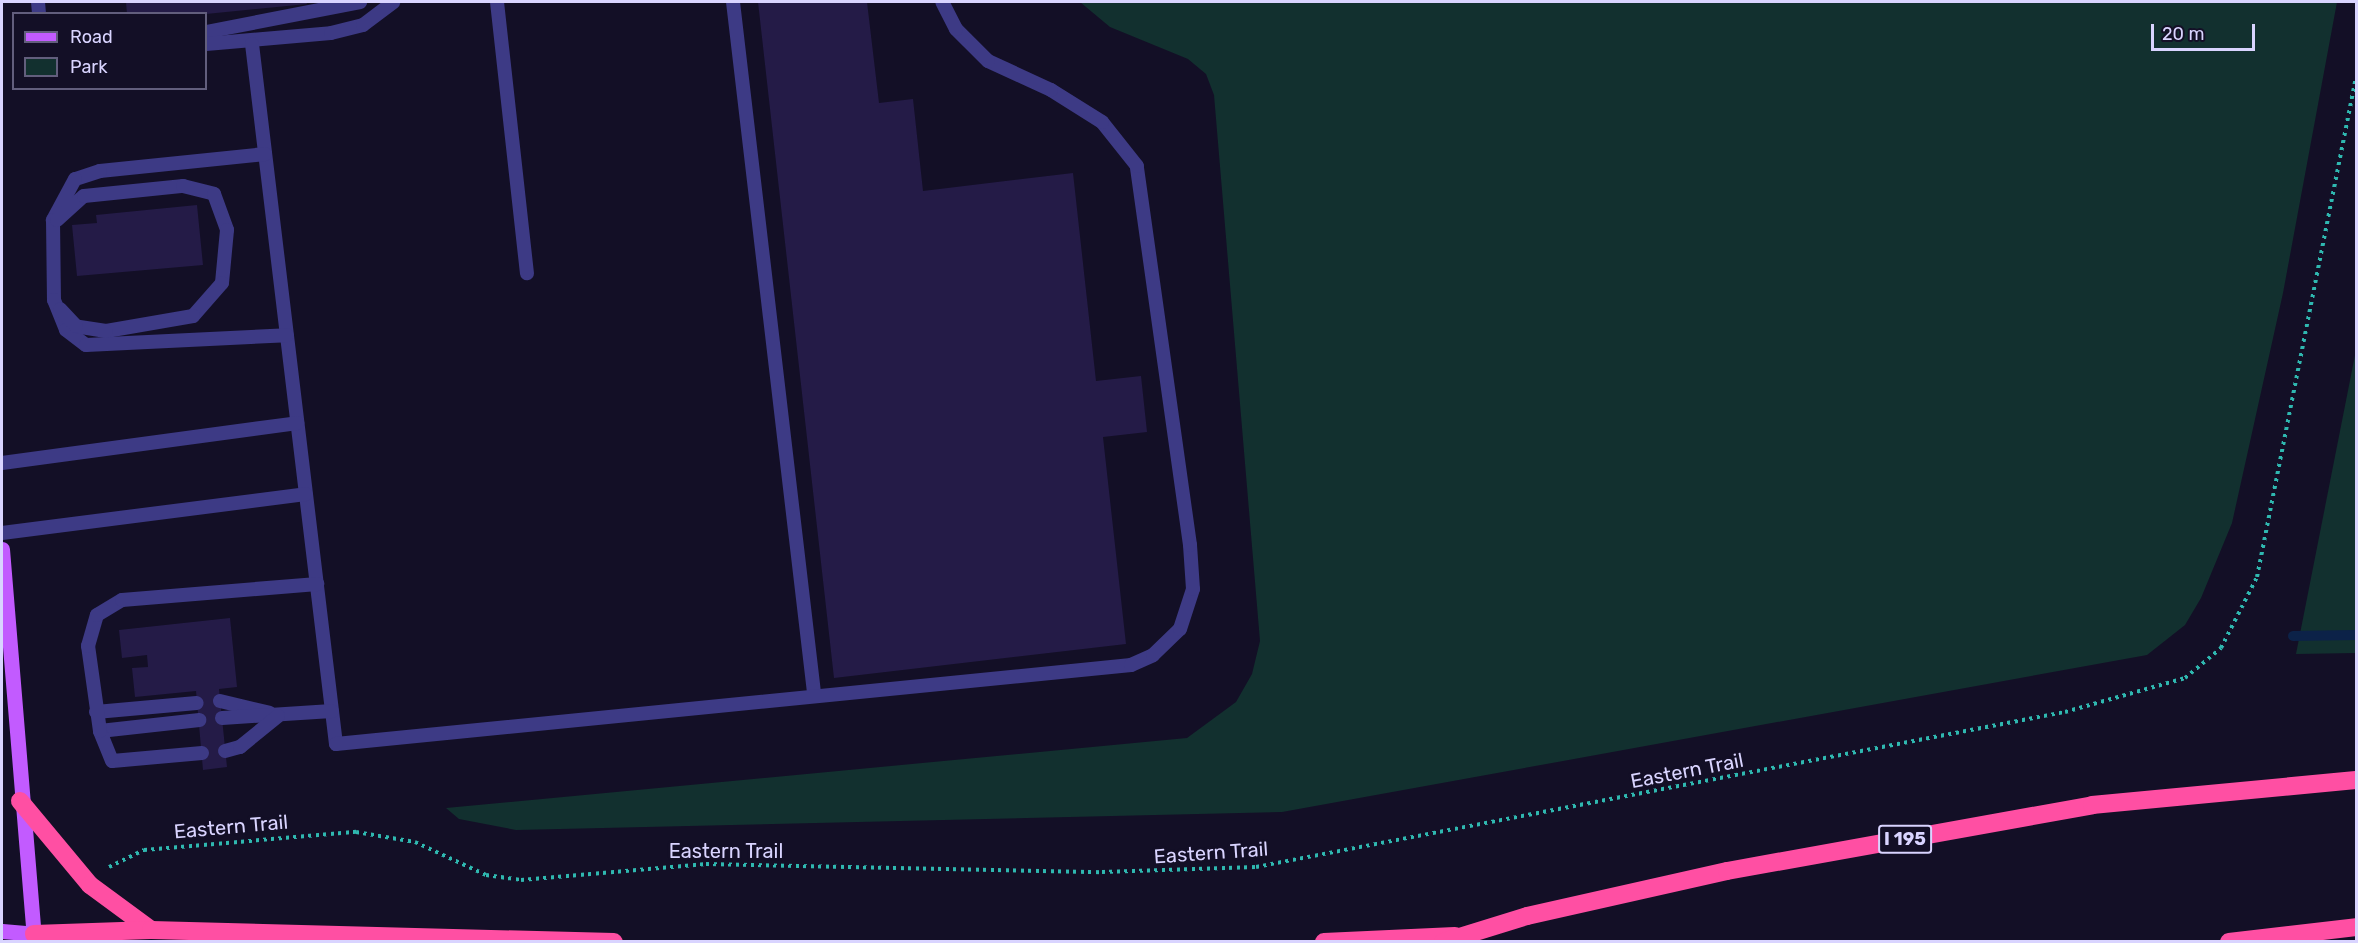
<!DOCTYPE html>
<style>
body{margin:0}
#map{position:relative;width:2358px;height:943px;overflow:hidden;background:#130f26;font-family:Rubik,sans-serif}
div>[style]{position:absolute}
.green>*{inset:0;background:#12302f}
.stream>*{height:10px;margin:-5px;padding:0 5px;transform-origin:5px;border-radius:5px;background:#0c2248}
.building>*{inset:0;background:#241b47}
.path>*{height:4px;margin-top:-2px;transform-origin:0;background:repeating-linear-gradient(90deg,#2fb8b0 0 3px,transparent 0 7.5px)}
.lane>*{height:14px;margin:-7px;padding:0 7px;transform-origin:7px;border-radius:7px;background:#3d3a85}
.primary>*{height:15px;margin:-7.5px;padding:0 7.5px;transform-origin:7.5px;border-radius:7.5px;background:#c25bff}
.highway>*{height:18px;margin:-9px;padding:0 9px;transform-origin:9px;border-radius:9px;background:#ff4fa3}
span{translate:-50% -50%;white-space:nowrap;text-align:center;line-height:1.15;-webkit-text-stroke:5px #130f26;paint-order:stroke}
.shield-label span{padding:2px 4px;background:#130f26;border:2px solid;border-radius:4px;-webkit-text-stroke-width:0}
.shield-label{font-size:18px;color:#d9d4ff;font-weight:700}
.street-label{font-size:20px;color:#d9d4ff}
.frame{position:absolute;inset:0;border:3px solid #d9d4ff;pointer-events:none}
.legend{position:absolute;left:12px;top:12px;width:195px;height:78px;box-sizing:border-box;background:#130f26;border:2px solid #625e7d;margin:0;padding:8px 10px;list-style:none;font-size:18px;color:#d9d4ff}
.legend li{display:flex;align-items:center;gap:12px;height:30px}
.legend b{width:30px;border:2px solid #625e7d}
.scale{position:absolute;left:2151px;top:24px;width:104px;height:27px;box-sizing:border-box;border:3px solid #d9d4ff;border-top:0;padding-left:8px;font-size:18px;line-height:21px;white-space:nowrap;color:#d9d4ff;-webkit-text-stroke:4px #130f26;paint-order:stroke}
</style>
<div id="map">
<div class="green">
<div style="clip-path:polygon(1080px 2px,2337px 2px,2283px 293px,2232px 523px,2201px 598px,2185px 625px,2147px 655px,1282px 812px,516px 830px,459px 819px,446px 808px,1187px 738px,1236px 702px,1252px 674px,1260px 641px,1214px 95px,1206px 74px,1188px 59px,1110px 27px)"></div>
<div style="clip-path:polygon(2356px 350px,2356px 653px,2296px 654px)"></div>
</div>
<div class="stream">
<div style="left:2293px;top:636px;width:63px;rotate:-0.9deg"></div>
</div>
<div class="building">
<div style="clip-path:polygon(126px 2px,306px 2px,307px 4px,206px 14px,127px 14px)"></div>
<div style="clip-path:polygon(758px 2px,867px 2px,879px 103px,913px 99px,923px 191px,1073px 173px,1096px 381px,1141px 376px,1147px 432px,1103px 437px,1126px 644px,834px 678px)"></div>
<div style="clip-path:polygon(197px 205px,203px 265px,77px 276px,72px 225px,97px 223px,96px 215px)"></div>
<div style="clip-path:polygon(230px 618px,237px 687px,219px 689px,227px 767px,203px 770px,196px 691px,135px 697px,132px 668px,148px 667px,147px 655px,122px 658px,119px 630px)"></div>
</div>
<div class="path">
<div style="left:109px;top:867px;width:39px;rotate:-26deg"></div>
<div style="left:144px;top:850px;width:213px;rotate:-4.9deg"></div>
<div style="left:356px;top:832px;width:60px;rotate:9.6deg"></div>
<div style="left:415px;top:842px;width:78px;rotate:24.9deg"></div>
<div style="left:486px;top:875px;width:35px;rotate:8deg"></div>
<div style="left:521px;top:880px;width:186px;rotate:-4.9deg"></div>
<div style="left:706px;top:864px;width:396px;rotate:1.2deg"></div>
<div style="left:1102px;top:872px;width:154px;rotate:-1.9deg"></div>
<div style="left:1256px;top:867px;width:824px;rotate:-10.85deg"></div>
<div style="left:2065px;top:712px;width:125px;rotate:-15.8deg"></div>
<div style="left:2185px;top:678px;width:47px;rotate:-39.8deg"></div>
<div style="left:2221px;top:648px;width:80px;rotate:-63.1deg"></div>
<div style="left:2257px;top:577px;width:510px;rotate:-78.8deg"></div>
</div>
<div class="lane">
<div style="left:38px;top:2px;width:12px;rotate:85deg"></div>
<div style="left:497px;top:2px;width:273px;rotate:83.7deg"></div>
<div style="left:733px;top:2px;width:696px;rotate:83.31deg"></div>
<div style="left:206px;top:32px;width:157px;rotate:-11deg"></div>
<div style="left:206px;top:44px;width:125px;rotate:-5deg"></div>
<div style="left:331px;top:33px;width:33px;rotate:-14deg"></div>
<div style="left:363px;top:25px;width:38px;rotate:-37deg"></div>
<div style="left:252px;top:44px;width:705px;rotate:83.16deg"></div>
<div style="left:336px;top:744px;width:799px;rotate:-5.67deg"></div>
<div style="left:1131px;top:665px;width:24px;rotate:-24deg"></div>
<div style="left:1153px;top:655px;width:37px;rotate:-44deg"></div>
<div style="left:1180px;top:629px;width:42px;rotate:-72deg"></div>
<div style="left:1193px;top:589px;width:44px;rotate:-93.9deg"></div>
<div style="left:1190px;top:545px;width:383px;rotate:-98deg"></div>
<div style="left:1137px;top:166px;width:56px;rotate:-128.5deg"></div>
<div style="left:1102px;top:122px;width:60px;rotate:-147.9deg"></div>
<div style="left:1051px;top:90px;width:69px;rotate:-155.3deg"></div>
<div style="left:988px;top:61px;width:45px;rotate:-135deg"></div>
<div style="left:956px;top:29px;width:30px;rotate:-117deg"></div>
<div style="left:265px;top:154px;width:166px;rotate:174.1deg"></div>
<div style="left:100px;top:171px;width:26px;rotate:162deg"></div>
<div style="left:75px;top:179px;width:47px;rotate:118.2deg"></div>
<div style="left:53px;top:220px;width:80px;rotate:89.3deg"></div>
<div style="left:54px;top:300px;width:32px;rotate:68deg"></div>
<div style="left:66px;top:330px;width:25px;rotate:37deg"></div>
<div style="left:86px;top:345px;width:201px;rotate:-2.8deg"></div>
<div style="left:57px;top:220px;width:36px;rotate:-42deg"></div>
<div style="left:84px;top:196px;width:100px;rotate:-5.8deg"></div>
<div style="left:183px;top:186px;width:32px;rotate:14deg"></div>
<div style="left:214px;top:194px;width:38px;rotate:70deg"></div>
<div style="left:227px;top:230px;width:53px;rotate:95.4deg"></div>
<div style="left:222px;top:283px;width:44px;rotate:131.3deg"></div>
<div style="left:193px;top:316px;width:88px;rotate:170.2deg"></div>
<div style="left:106px;top:331px;width:30px;rotate:-171deg"></div>
<div style="left:76px;top:326px;width:23px;rotate:-133deg"></div>
<div style="left:2px;top:463px;width:298px;rotate:-7.7deg"></div>
<div style="left:2px;top:533px;width:306px;rotate:-7.3deg"></div>
<div style="left:220px;top:701px;width:51px;rotate:13.5deg"></div>
<div style="left:96px;top:712px;width:101px;rotate:-5.1deg"></div>
<div style="left:222px;top:718px;width:110px;rotate:-3.6deg"></div>
<div style="left:100px;top:731px;width:100px;rotate:-6.3deg"></div>
<div style="left:225px;top:751px;width:16px;rotate:-15deg"></div>
<div style="left:240px;top:747px;width:49px;rotate:-39.2deg"></div>
<div style="left:202px;top:753px;width:90px;rotate:174.9deg"></div>
<div style="left:112px;top:761px;width:32px;rotate:-112deg"></div>
<div style="left:100px;top:731px;width:86px;rotate:-98deg"></div>
<div style="left:88px;top:646px;width:32px;rotate:-74deg"></div>
<div style="left:97px;top:615px;width:29px;rotate:-31deg"></div>
<div style="left:122px;top:600px;width:196px;rotate:-4.7deg"></div>
</div>
<div class="primary">
<div style="left:2px;top:549px;width:394px;rotate:85.3deg"></div>
<div style="left:2px;top:931px;width:32px;rotate:5deg"></div>
</div>
<div class="highway">
<div style="left:20px;top:801px;width:109px;rotate:50.2deg"></div>
<div style="left:90px;top:885px;width:76px;rotate:36.4deg"></div>
<div style="left:34px;top:934px;width:117px;rotate:-2deg"></div>
<div style="left:151px;top:930px;width:463px;rotate:1.5deg"></div>
<div style="left:1324px;top:942px;width:131px;rotate:-2.6deg"></div>
<div style="left:1443px;top:942px;width:88px;rotate:-17.2deg"></div>
<div style="left:1527px;top:916px;width:205px;rotate:-12.7deg"></div>
<div style="left:1727px;top:871px;width:371px;rotate:-10.2deg"></div>
<div style="left:2092px;top:805px;width:265px;rotate:-5.4deg"></div>
<div style="left:2229px;top:942px;width:128px;rotate:-6.7deg"></div>
</div>
<div class="shield-label">
<span style="left:1905px;top:839px">I 195</span>
</div>
<div class="street-label">
<span style="left:1687px;top:771px;rotate:-11deg">Eastern Trail</span>
<span style="left:231px;top:827px;rotate:-5deg">Eastern Trail</span>
<span style="left:726px;top:851px">Eastern Trail</span>
<span style="left:1211px;top:853px;rotate:-4deg">Eastern Trail</span>
</div>
<div class="frame"></div>
<ul class="legend">
<li><b style="height:8px;background:#c25bff"></b>Road</li>
<li><b style="height:16px;background:#12302f"></b>Park</li>
</ul>
<div class="scale">20 m</div>
</div>
